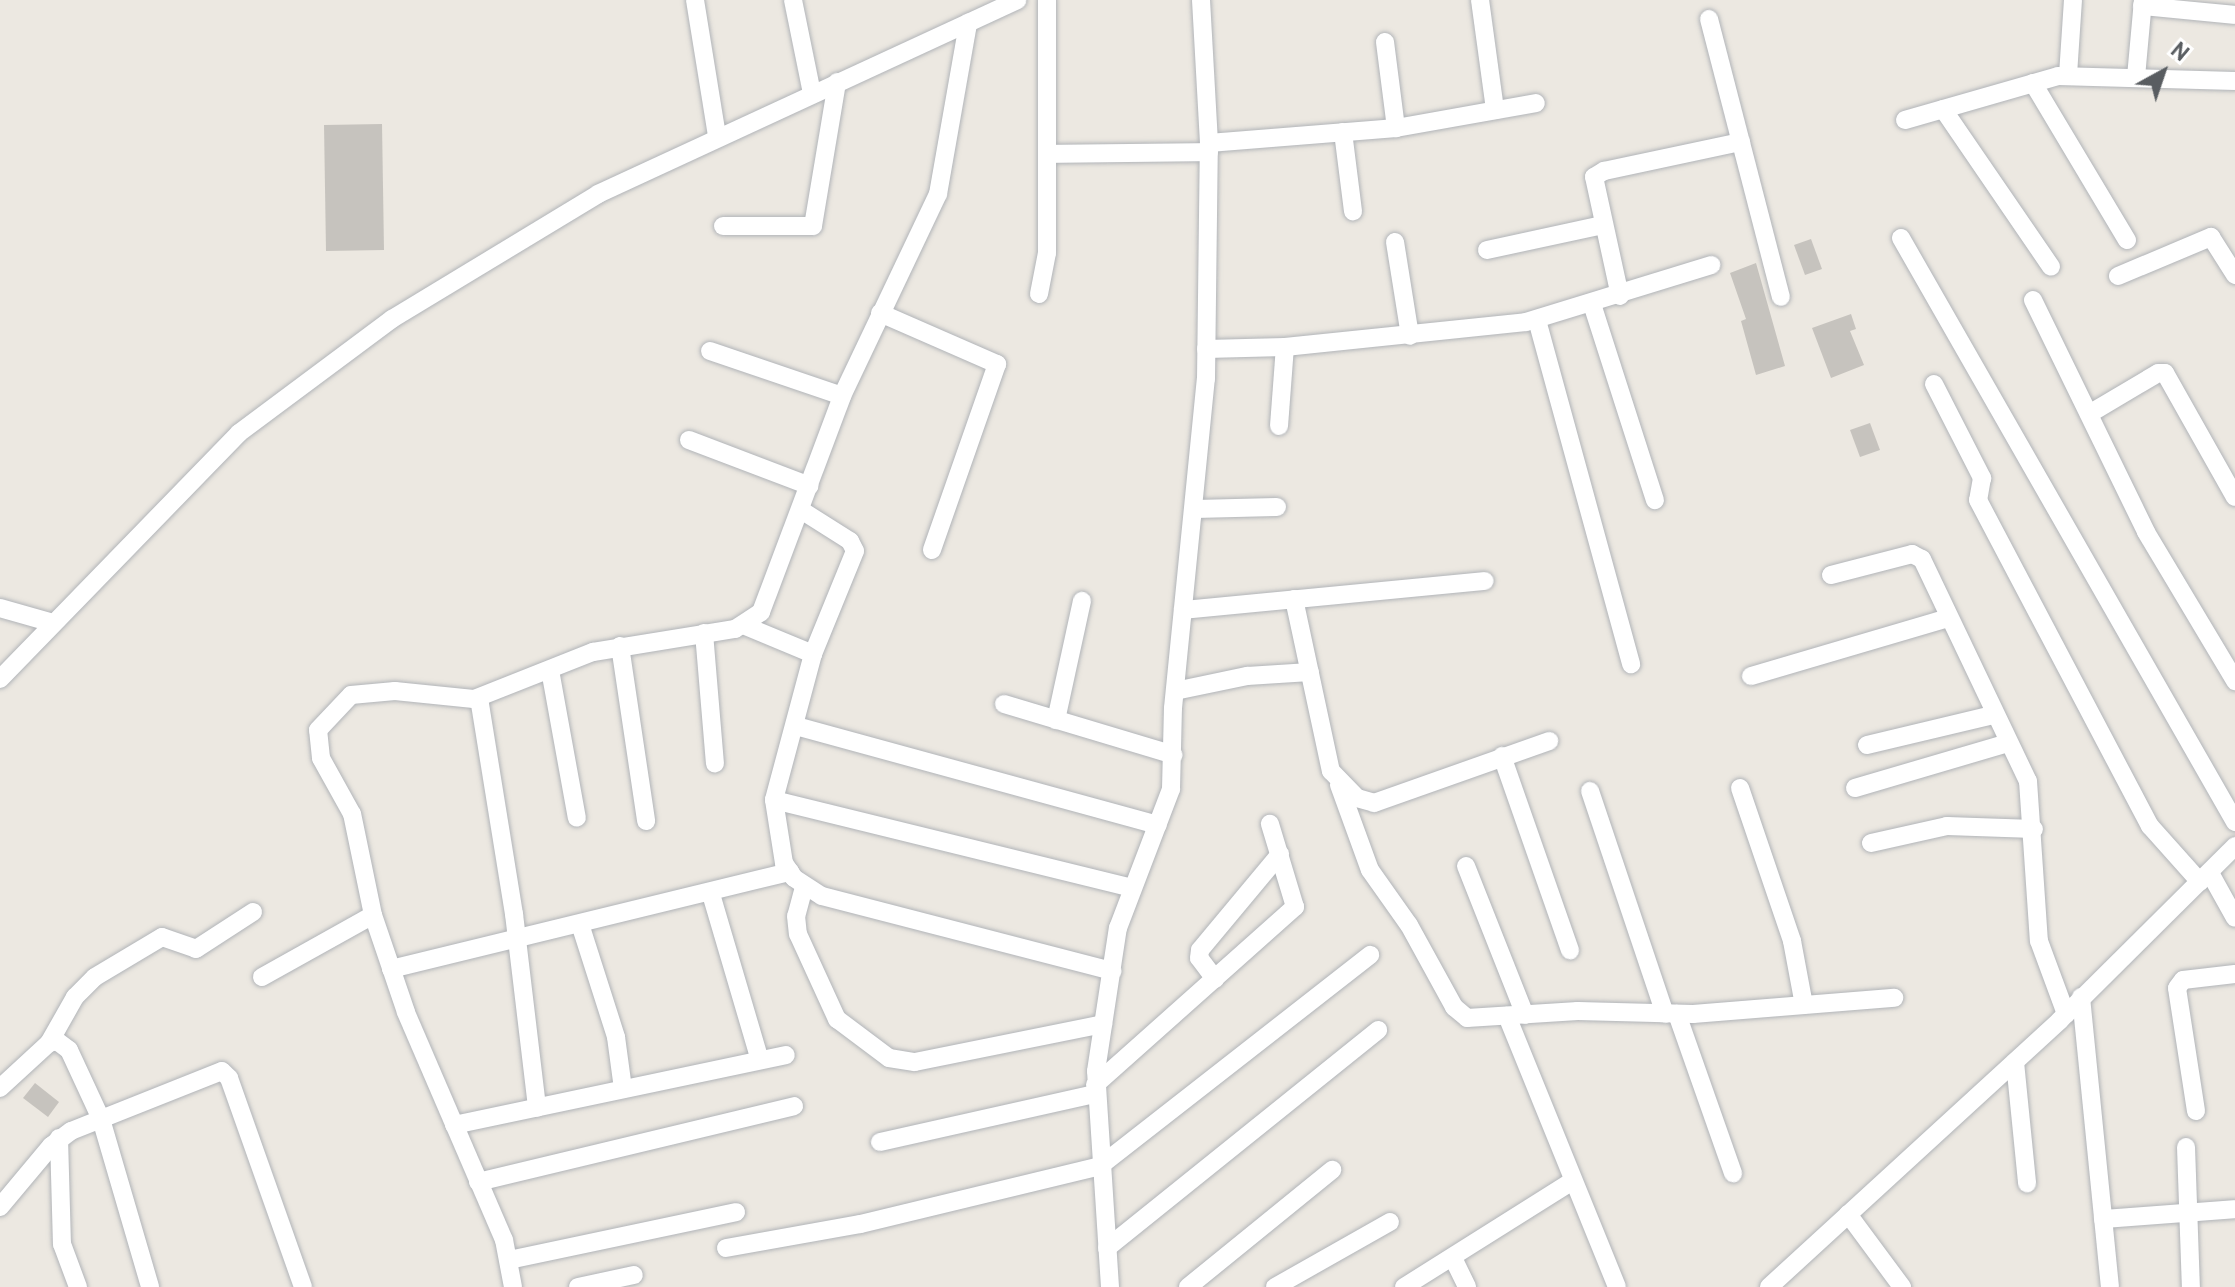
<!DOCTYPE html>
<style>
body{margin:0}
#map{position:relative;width:2235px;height:1287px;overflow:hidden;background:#ece8e1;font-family:Overpass,sans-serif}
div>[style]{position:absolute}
.building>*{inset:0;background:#c6c3be}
.roads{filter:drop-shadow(0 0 2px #b1b4b8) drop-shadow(0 0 2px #b1b4b8)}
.minor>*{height:18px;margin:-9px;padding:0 9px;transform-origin:9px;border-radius:9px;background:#fff}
span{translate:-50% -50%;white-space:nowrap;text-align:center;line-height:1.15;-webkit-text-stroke:6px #fff;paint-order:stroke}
.north{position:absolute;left:2123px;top:32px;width:80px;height:80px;-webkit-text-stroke:6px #fff;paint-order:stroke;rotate:40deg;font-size:22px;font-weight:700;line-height:32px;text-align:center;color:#595d61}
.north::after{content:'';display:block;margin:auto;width:28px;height:36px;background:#595d61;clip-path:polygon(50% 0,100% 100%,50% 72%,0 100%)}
</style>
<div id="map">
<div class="building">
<div style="clip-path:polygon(382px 124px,384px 250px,326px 251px,324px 125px)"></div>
<div style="clip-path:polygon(1811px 239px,1822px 269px,1805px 275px,1794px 245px)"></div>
<div style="clip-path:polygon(1756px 263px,1785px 366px,1756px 375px,1741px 321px,1746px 319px,1730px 273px)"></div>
<div style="clip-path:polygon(1851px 314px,1856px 329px,1850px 331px,1864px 365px,1831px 378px,1812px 328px)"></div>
<div style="clip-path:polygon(1870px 423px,1880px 450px,1860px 457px,1850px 430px)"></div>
<div style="clip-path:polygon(35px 1083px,59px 1102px,48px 1117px,23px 1098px)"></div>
</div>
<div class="roads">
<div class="minor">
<div style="left:695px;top:0;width:138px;rotate:80.8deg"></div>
<div style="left:793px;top:0;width:95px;rotate:78.5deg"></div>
<div style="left:1480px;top:0;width:111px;rotate:82.2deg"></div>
<div style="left:2142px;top:6px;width:93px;rotate:5.5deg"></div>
<div style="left:1709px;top:19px;width:287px;rotate:75.5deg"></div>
<div style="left:1385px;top:42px;width:87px;rotate:82.7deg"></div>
<div style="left:2068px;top:75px;width:75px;rotate:-86.2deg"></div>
<div style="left:2136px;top:77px;width:77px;rotate:-84.8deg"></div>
<div style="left:2033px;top:83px;width:183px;rotate:59.1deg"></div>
<div style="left:1943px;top:109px;width:191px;rotate:55.6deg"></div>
<div style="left:1905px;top:120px;width:159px;rotate:-16deg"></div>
<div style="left:2058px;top:76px;width:177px;rotate:1.6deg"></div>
<div style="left:1343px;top:132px;width:80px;rotate:82.8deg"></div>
<div style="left:1209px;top:143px;width:188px;rotate:-4.6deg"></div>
<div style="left:1396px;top:128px;width:142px;rotate:-10.1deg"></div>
<div style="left:1048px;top:154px;width:161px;rotate:-0.7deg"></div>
<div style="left:723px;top:226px;width:90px"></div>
<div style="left:813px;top:226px;width:146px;rotate:-80.5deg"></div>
<div style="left:1901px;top:238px;width:673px;rotate:60.23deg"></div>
<div style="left:1395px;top:242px;width:95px;rotate:80.9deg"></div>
<div style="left:1487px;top:250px;width:119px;rotate:-12.2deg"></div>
<div style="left:2118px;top:276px;width:101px;rotate:-22.8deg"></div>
<div style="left:2211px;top:237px;width:45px;rotate:57.7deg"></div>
<div style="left:1039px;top:294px;width:42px;rotate:-79deg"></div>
<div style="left:1047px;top:253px;width:253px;rotate:-90deg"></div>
<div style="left:1620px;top:296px;width:122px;rotate:-102.3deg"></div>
<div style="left:1594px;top:177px;width:12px;rotate:-31deg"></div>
<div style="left:1604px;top:171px;width:140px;rotate:-12deg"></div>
<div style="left:2033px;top:300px;width:258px;rotate:64deg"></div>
<div style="left:2146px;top:532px;width:174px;rotate:59.1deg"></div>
<div style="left:1592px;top:304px;width:206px;rotate:72.2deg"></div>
<div style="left:880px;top:313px;width:128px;rotate:23.6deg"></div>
<div style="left:997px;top:364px;width:197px;rotate:109.3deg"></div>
<div style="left:1537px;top:320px;width:357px;rotate:74.7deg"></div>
<div style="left:1206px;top:349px;width:79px;rotate:-1.5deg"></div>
<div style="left:1285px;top:347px;width:242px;rotate:-5.9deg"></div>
<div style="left:1526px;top:322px;width:194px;rotate:-17.1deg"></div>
<div style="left:710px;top:351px;width:139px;rotate:18.8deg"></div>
<div style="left:1934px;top:384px;width:106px;rotate:62.9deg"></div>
<div style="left:1982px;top:478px;width:22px;rotate:100deg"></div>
<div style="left:1978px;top:500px;width:369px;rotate:62.2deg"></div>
<div style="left:2150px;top:826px;width:75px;rotate:48.2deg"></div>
<div style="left:2089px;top:414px;width:80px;rotate:-30.7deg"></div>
<div style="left:2158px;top:373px;width:7px"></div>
<div style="left:2165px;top:373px;width:142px;rotate:60.6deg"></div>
<div style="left:1279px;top:426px;width:79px;rotate:-85.7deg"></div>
<div style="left:689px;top:440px;width:129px;rotate:20.8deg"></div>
<div style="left:1194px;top:509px;width:83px;rotate:-1.4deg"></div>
<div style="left:801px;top:510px;width:58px;rotate:32.3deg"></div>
<div style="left:850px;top:541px;width:11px;rotate:63deg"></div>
<div style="left:855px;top:551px;width:111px;rotate:112.2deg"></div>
<div style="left:1831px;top:575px;width:84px;rotate:-14.5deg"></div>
<div style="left:1912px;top:554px;width:11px;rotate:27deg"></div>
<div style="left:1922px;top:559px;width:246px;rotate:64.5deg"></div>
<div style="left:2028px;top:781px;width:160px;rotate:86.1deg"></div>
<div style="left:2039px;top:941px;width:78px;rotate:69.7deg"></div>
<div style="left:1294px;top:599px;width:176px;rotate:77.9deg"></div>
<div style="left:1331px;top:771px;width:37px;rotate:46deg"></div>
<div style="left:1357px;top:798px;width:18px;rotate:16deg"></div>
<div style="left:1374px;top:803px;width:186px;rotate:-19.5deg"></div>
<div style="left:0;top:608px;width:55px;rotate:15.8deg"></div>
<div style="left:1183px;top:610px;width:303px;rotate:-5.5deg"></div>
<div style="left:743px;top:625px;width:76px;rotate:22.5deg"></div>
<div style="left:813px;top:654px;width:151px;rotate:105deg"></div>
<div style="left:774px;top:800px;width:64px;rotate:81deg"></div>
<div style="left:784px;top:863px;width:18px;rotate:56deg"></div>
<div style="left:794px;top:878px;width:33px;rotate:33deg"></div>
<div style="left:822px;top:896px;width:300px;rotate:14.5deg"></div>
<div style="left:704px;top:633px;width:131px;rotate:85.2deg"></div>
<div style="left:620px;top:646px;width:177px;rotate:81.5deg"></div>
<div style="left:550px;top:670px;width:150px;rotate:79.7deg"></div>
<div style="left:1751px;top:676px;width:205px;rotate:-16.4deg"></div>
<div style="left:0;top:679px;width:343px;rotate:-45.8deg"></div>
<div style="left:239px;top:433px;width:191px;rotate:-36.7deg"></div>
<div style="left:392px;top:319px;width:241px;rotate:-31.2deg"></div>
<div style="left:598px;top:194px;width:462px;rotate:-24.8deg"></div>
<div style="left:1175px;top:691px;width:74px;rotate:-11.8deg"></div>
<div style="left:1247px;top:676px;width:63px;rotate:-3.6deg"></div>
<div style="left:479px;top:698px;width:219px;rotate:80.8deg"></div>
<div style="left:514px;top:914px;width:195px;rotate:83.2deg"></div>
<div style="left:1004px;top:704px;width:177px;rotate:16.7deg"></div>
<div style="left:1056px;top:720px;width:122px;rotate:-77.7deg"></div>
<div style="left:796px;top:726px;width:375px;rotate:15.3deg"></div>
<div style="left:1867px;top:745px;width:130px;rotate:-13.4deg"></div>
<div style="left:1502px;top:756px;width:206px;rotate:70.7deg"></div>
<div style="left:1339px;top:785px;width:90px;rotate:70deg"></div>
<div style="left:1370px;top:870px;width:67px;rotate:54.7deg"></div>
<div style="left:1409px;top:925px;width:94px;rotate:61.2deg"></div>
<div style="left:1454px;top:1007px;width:17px;rotate:40deg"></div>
<div style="left:1467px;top:1018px;width:111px;rotate:-3.6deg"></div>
<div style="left:1578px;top:1011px;width:115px;rotate:1.5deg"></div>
<div style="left:1693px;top:1014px;width:202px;rotate:-4.6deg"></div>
<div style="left:1740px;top:788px;width:162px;rotate:71.2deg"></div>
<div style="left:1792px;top:941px;width:65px;rotate:79.4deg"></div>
<div style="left:1855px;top:788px;width:159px;rotate:-16.4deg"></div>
<div style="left:1590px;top:791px;width:235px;rotate:71.4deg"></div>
<div style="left:774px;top:800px;width:369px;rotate:13.8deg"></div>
<div style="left:1871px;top:843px;width:78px;rotate:-12.6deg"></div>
<div style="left:1947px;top:826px;width:87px;rotate:2deg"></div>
<div style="left:1466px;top:866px;width:160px;rotate:68.4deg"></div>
<div style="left:2210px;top:873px;width:51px;rotate:60.9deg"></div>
<div style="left:804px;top:887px;width:30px;rotate:105deg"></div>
<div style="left:796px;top:916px;width:18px;rotate:84deg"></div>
<div style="left:798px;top:934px;width:94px;rotate:65.4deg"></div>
<div style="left:837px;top:1019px;width:65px;rotate:36.9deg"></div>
<div style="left:889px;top:1058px;width:26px;rotate:9deg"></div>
<div style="left:915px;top:1062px;width:192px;rotate:-11.4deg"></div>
<div style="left:711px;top:894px;width:173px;rotate:73.6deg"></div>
<div style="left:580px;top:924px;width:119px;rotate:72.3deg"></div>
<div style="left:616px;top:1037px;width:52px;rotate:82.3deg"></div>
<div style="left:391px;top:969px;width:411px;rotate:-13.7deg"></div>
<div style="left:262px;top:977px;width:127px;rotate:-29.2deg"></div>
<div style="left:1215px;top:979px;width:26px;rotate:-127deg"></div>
<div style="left:1199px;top:958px;width:8px;rotate:-83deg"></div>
<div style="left:1200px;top:950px;width:125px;rotate:-50.2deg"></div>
<div style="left:2081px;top:997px;width:291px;rotate:84.3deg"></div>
<div style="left:1677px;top:1014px;width:169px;rotate:70.6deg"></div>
<div style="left:1507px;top:1016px;width:292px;rotate:67.9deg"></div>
<div style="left:49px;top:1043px;width:53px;rotate:-60.5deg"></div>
<div style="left:75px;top:997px;width:28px;rotate:-45deg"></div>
<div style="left:95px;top:977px;width:78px;rotate:-30.8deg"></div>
<div style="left:162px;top:937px;width:36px;rotate:19deg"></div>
<div style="left:196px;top:949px;width:68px;rotate:-33deg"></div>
<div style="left:2015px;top:1062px;width:122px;rotate:84.3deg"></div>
<div style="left:1095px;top:1085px;width:268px;rotate:-41.7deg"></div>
<div style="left:1295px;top:907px;width:87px;rotate:-106.8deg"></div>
<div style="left:0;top:1088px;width:67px;rotate:-42.6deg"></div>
<div style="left:49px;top:1043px;width:8px;rotate:-14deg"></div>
<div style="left:57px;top:1041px;width:15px;rotate:37deg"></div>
<div style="left:69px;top:1050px;width:76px;rotate:65.1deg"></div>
<div style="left:101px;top:1119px;width:175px;rotate:73.7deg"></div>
<div style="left:2196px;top:1111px;width:124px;rotate:-98.8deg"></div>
<div style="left:2177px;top:988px;width:10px;rotate:-53deg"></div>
<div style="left:2183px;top:980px;width:52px;rotate:-6.6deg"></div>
<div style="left:454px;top:1125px;width:339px;rotate:-11.9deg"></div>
<div style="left:59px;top:1138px;width:106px;rotate:88.4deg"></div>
<div style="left:62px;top:1244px;width:46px;rotate:69.6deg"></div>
<div style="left:880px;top:1142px;width:220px;rotate:-12.6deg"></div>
<div style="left:2186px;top:1147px;width:140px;rotate:88deg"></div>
<div style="left:478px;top:1182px;width:325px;rotate:-13.5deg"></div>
<div style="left:0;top:1207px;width:80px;rotate:-50.1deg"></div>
<div style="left:51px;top:1146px;width:25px;rotate:-37deg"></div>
<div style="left:71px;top:1131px;width:162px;rotate:-21.7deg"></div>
<div style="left:222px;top:1071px;width:10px;rotate:45deg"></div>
<div style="left:229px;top:1078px;width:222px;rotate:70.5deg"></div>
<div style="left:1848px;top:1214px;width:91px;rotate:53.5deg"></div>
<div style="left:2103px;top:1219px;width:132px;rotate:-4.3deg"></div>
<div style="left:726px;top:1248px;width:137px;rotate:-10.1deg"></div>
<div style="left:861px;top:1224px;width:246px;rotate:-13.6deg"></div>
<div style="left:1100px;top:1166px;width:343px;rotate:-38deg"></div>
<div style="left:1107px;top:1248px;width:348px;rotate:-38.8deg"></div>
<div style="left:1453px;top:1258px;width:32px;rotate:64deg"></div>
<div style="left:509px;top:1260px;width:232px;rotate:-11.9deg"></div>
<div style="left:513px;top:1287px;width:48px;rotate:-100.8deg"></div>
<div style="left:504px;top:1240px;width:248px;rotate:-113.3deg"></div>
<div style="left:406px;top:1012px;width:102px;rotate:-108.8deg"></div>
<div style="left:373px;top:915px;width:103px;rotate:-101.7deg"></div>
<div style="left:352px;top:814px;width:64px;rotate:-119deg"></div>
<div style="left:321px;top:758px;width:28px;rotate:-96deg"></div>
<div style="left:318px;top:730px;width:48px;rotate:-46.7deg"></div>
<div style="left:351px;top:695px;width:44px;rotate:-5.2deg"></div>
<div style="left:395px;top:691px;width:79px;rotate:5.8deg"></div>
<div style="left:474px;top:699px;width:128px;rotate:-21.6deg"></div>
<div style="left:593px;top:652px;width:144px;rotate:-9.2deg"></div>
<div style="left:735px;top:629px;width:31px;rotate:-33deg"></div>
<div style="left:761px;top:612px;width:231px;rotate:-69.4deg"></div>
<div style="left:842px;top:396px;width:224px;rotate:-64.6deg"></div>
<div style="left:938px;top:194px;width:174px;rotate:-80deg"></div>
<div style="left:578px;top:1287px;width:57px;rotate:-12.1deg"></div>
<div style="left:1110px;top:1287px;width:216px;rotate:-93.7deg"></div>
<div style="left:1096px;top:1071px;width:145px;rotate:-81.3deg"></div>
<div style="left:1118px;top:928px;width:149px;rotate:-69.1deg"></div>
<div style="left:1171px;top:789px;width:81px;rotate:-88.6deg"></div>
<div style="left:1173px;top:708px;width:331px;rotate:-84.3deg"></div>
<div style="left:1206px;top:379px;width:236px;rotate:-89.3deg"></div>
<div style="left:1209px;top:143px;width:143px;rotate:-93.2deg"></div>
<div style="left:1188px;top:1287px;width:186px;rotate:-39.1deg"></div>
<div style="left:1275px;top:1287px;width:132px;rotate:-29.5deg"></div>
<div style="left:1404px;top:1287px;width:197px;rotate:-32.2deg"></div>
<div style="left:1769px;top:1287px;width:395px;rotate:-42.5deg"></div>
<div style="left:2060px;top:1020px;width:247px;rotate:-44.8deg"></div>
</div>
</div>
<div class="north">N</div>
</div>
